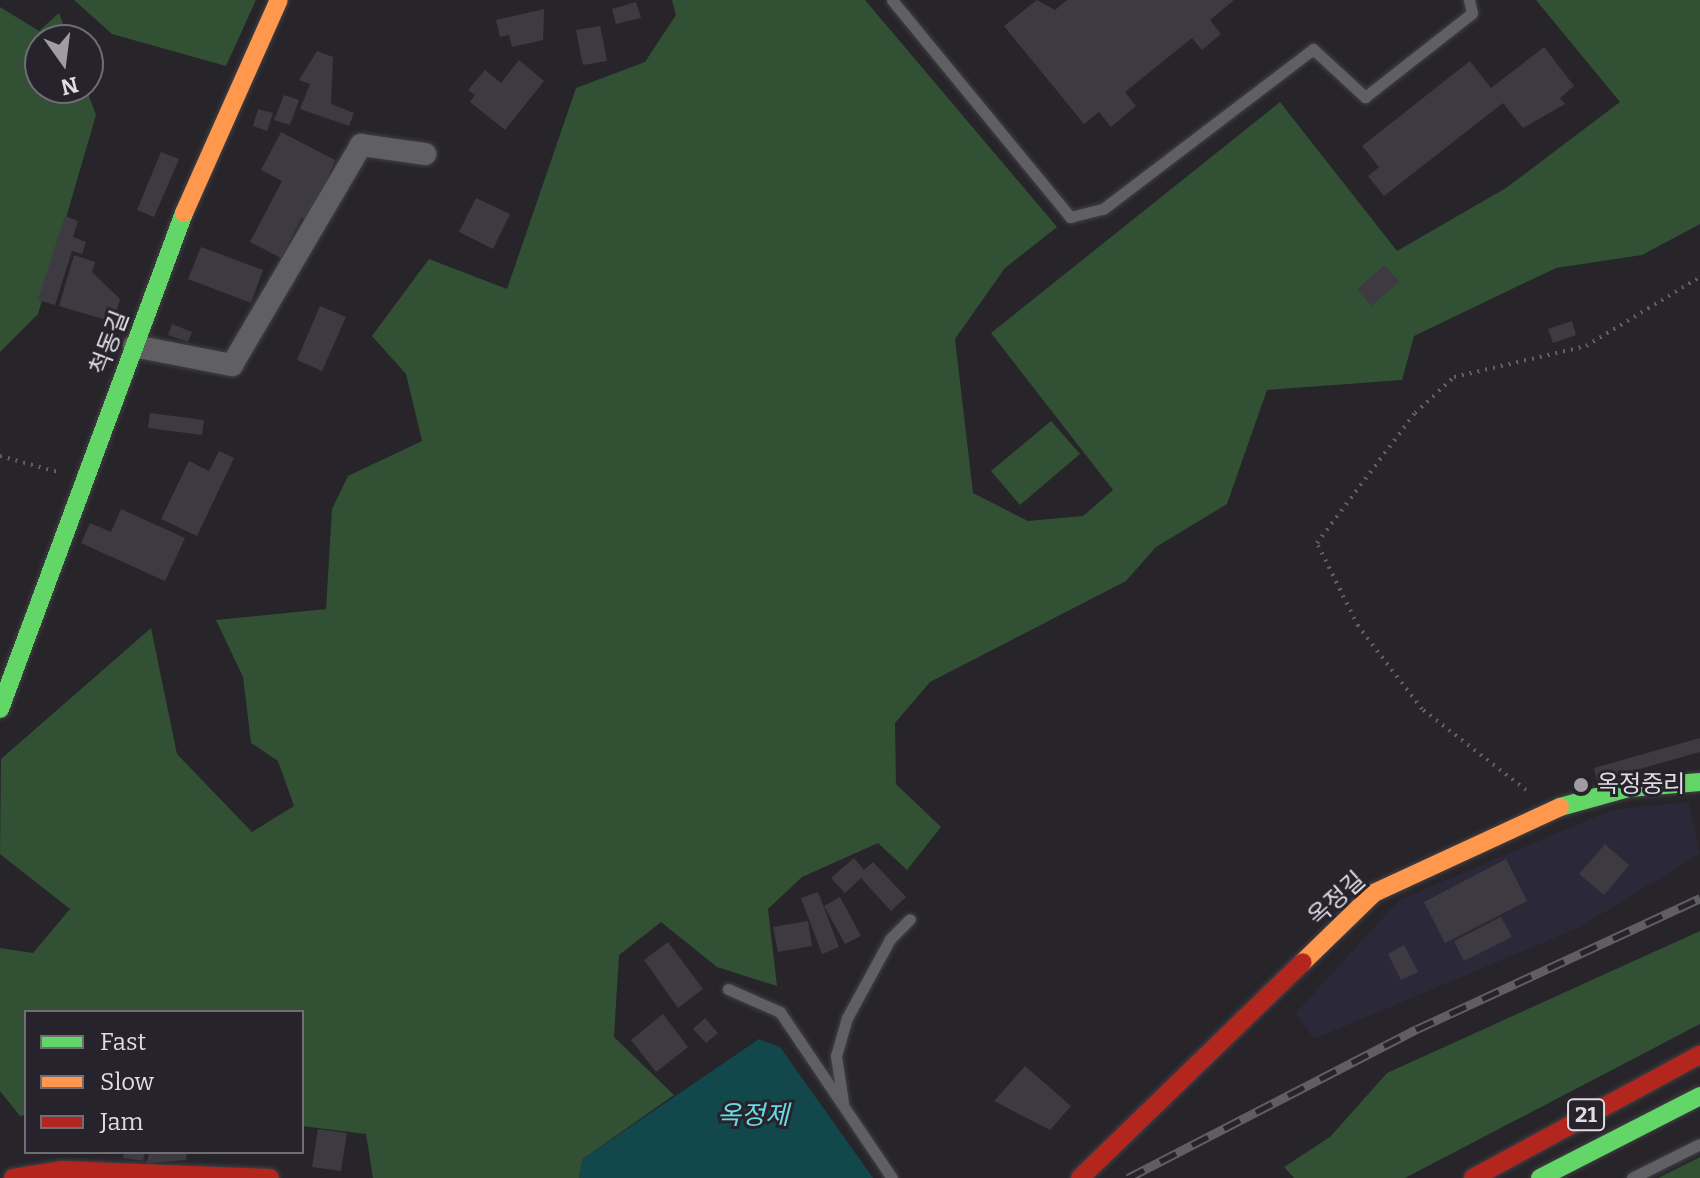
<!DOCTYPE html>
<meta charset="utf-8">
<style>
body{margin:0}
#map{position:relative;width:1700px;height:1178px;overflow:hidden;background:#27252a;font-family:Bitter,"Noto Sans KR",serif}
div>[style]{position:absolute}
.commercial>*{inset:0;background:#2b2939}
.green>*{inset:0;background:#315034}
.water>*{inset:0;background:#12474b}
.building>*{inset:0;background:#3e3a42}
.path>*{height:4px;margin-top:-2px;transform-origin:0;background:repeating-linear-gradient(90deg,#626065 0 2px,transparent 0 8px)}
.roads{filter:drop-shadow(0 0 2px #414045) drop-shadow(0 0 2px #414045)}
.lane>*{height:11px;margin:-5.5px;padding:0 5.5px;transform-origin:5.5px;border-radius:5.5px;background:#605f62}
.street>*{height:22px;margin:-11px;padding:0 11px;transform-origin:11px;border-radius:11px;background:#605f62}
.fast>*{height:18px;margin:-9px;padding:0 9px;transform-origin:9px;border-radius:9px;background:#63d668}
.slow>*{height:18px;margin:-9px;padding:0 9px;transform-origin:9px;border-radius:9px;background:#ff974d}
.jam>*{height:18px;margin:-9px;padding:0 9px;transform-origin:9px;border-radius:9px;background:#b3261e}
.rail>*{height:9px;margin-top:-4.5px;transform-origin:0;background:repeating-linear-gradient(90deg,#27232c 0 18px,#605e62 0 36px);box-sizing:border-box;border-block:2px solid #605e62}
.dots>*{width:22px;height:22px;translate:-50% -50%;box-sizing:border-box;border:4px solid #27232c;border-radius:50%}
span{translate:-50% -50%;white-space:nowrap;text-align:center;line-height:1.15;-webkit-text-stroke:6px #27232c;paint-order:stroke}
.shield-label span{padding:2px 6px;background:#27232c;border:2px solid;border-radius:6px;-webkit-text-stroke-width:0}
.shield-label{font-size:22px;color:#dfdce3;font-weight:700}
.street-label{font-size:24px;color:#dfdce3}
.poi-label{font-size:24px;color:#dfdce3}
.left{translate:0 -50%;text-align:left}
.water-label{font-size:26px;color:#6bd9e1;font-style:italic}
.legend{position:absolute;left:24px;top:1010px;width:280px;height:144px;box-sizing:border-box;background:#27232c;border:2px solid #716d75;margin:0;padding:10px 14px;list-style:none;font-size:24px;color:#dfdce3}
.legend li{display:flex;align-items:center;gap:16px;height:40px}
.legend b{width:40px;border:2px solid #716d75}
.north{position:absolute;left:24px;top:24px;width:80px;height:80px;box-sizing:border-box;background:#27232c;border:2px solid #716d75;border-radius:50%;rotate:166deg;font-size:22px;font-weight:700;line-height:32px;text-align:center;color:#dfdce3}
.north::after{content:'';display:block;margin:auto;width:28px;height:36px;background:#9f9ca2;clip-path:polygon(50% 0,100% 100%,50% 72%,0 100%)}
</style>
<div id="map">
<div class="commercial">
<div style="clip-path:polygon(1689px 802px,1700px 854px,1578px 928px,1314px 1039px,1296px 1013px,1399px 900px,1612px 810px)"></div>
</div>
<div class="green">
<div style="clip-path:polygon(74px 0,256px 0,226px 66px,112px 34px)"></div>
<div style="clip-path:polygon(672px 0,865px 0,1057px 227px,1005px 268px,955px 339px,973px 493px,1028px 521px,1083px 516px,1113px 490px,991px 333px,1280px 102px,1397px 251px,1506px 188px,1620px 102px,1536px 0,1700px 0,1700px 224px,1642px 255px,1556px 268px,1414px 336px,1402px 380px,1267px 390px,1227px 504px,1156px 547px,1126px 581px,930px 682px,895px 723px,896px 784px,941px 827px,907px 870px,878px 843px,802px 877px,768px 909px,777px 986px,717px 967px,661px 922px,619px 955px,614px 1037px,674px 1095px,583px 1159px,579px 1178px,373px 1178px,366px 1134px,302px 1126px,302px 1012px,26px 1012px,26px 1115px,20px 1116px,0 1091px,0 948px,33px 953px,70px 909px,0 854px,1px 759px,151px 628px,177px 754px,252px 832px,294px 806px,278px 761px,251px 743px,243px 677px,216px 620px,326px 609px,332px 509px,348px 476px,422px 441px,406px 374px,372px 336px,429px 259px,507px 289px,576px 88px,645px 62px,676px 15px)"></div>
<div style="clip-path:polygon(0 7px,39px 31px,59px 13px,69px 40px,40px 40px,40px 88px,86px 88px,96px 115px,38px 314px,0 352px)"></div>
<div style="clip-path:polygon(1051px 421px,1080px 454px,1020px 505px,991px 471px)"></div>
<div style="clip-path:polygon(1700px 931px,1700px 1024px,1405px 1178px,1294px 1178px,1284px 1167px,1330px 1137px,1387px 1073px)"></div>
<div style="clip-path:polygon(1700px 1157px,1700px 1178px,1658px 1178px)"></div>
</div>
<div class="water">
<div style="clip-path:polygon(759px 1039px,780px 1047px,873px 1178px,579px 1178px,583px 1159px)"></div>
</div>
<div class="building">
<div style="clip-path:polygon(1037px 0,1055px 10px,1067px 0,1234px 0,1210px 20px,1221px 34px,1202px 50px,1192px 38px,1125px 92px,1136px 106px,1111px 127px,1099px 112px,1084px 124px,1004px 26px)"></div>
<div style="clip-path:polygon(636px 2px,641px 18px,616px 24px,612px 9px)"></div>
<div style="clip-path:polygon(544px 9px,543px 40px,512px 47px,509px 35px,500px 37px,496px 20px)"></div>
<div style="clip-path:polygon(600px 26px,607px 61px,583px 65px,576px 30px)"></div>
<div style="clip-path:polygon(1544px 47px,1574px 86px,1560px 98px,1565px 104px,1523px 128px,1503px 103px,1384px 196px,1368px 176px,1379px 167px,1362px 146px,1470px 61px,1491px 88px)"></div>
<div style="clip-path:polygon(317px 51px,333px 57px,331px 104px,354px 113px,349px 126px,300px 109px,310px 84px,299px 80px)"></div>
<div style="clip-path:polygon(519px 60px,544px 81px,505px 130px,470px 102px,475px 95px,468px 90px,485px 70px,501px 83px)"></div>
<div style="clip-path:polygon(284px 95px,299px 100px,290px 125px,274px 120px)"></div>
<div style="clip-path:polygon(258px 109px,273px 113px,267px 131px,253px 126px)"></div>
<div style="clip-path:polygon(281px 132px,335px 160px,311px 221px,302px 217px,281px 258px,250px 242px,282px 181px,261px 170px)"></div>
<div style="clip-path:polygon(161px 152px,179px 159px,154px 217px,137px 210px)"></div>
<div style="clip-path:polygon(476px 198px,510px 214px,493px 249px,459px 232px)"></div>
<div style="clip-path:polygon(65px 216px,78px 221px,73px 237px,86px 242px,82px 254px,72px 251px,55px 305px,38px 300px)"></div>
<div style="clip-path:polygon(201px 247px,263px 270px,251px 303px,188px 279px)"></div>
<div style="clip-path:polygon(74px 255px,95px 262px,92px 272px,120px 299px,113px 322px,59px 306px)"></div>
<div style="clip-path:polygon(1385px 265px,1399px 282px,1371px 306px,1357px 289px)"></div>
<div style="clip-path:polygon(320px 306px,346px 317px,322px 371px,297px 360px)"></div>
<div style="clip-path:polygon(1572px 321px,1576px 335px,1553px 343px,1548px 329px)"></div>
<div style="clip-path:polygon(172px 324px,192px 332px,188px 342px,168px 335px)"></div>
<div style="clip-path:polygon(150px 413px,204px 420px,202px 435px,148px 428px)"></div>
<div style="clip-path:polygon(219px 451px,234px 458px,197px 536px,161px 519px,189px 461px,209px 471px)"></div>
<div style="clip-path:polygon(121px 509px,185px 538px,165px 581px,81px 543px,90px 523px,111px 532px)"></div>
<div style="clip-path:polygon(1700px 738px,1700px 752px,1597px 781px,1594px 768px)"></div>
<div style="clip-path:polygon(1605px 844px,1629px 865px,1604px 895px,1579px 874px)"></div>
<div style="clip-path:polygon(854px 858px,864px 870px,873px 862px,906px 897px,891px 911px,861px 878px,845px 893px,831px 878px)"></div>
<div style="clip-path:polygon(1506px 859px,1527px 901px,1445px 943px,1424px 902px)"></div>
<div style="clip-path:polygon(818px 892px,839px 947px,822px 954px,801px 898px)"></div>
<div style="clip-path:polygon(840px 897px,861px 936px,845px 944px,824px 906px)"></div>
<div style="clip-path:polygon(1501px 917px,1512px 937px,1464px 961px,1454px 941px)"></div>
<div style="clip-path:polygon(808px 921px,812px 946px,778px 952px,773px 927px)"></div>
<div style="clip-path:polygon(668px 942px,703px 989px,678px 1008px,644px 960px)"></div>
<div style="clip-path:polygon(1404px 945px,1418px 972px,1401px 980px,1388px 954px)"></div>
<div style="clip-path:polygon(663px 1014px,688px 1047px,656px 1072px,631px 1040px)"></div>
<div style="clip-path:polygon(705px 1018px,718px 1033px,706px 1043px,693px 1029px)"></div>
<div style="clip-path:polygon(1025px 1066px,1071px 1106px,1050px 1130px,994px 1101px)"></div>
<div style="clip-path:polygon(318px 1129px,347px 1133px,341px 1171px,312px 1167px)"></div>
<div style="clip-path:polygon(124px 1152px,145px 1152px,143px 1161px,123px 1158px)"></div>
<div style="clip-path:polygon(149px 1152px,187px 1152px,186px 1160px,147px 1163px)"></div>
</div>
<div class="path">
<div style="left:0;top:456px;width:63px;rotate:15.6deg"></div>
<div style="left:1526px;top:790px;width:132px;rotate:-142.1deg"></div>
<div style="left:1422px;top:709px;width:105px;rotate:-127.6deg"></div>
<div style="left:1358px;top:626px;width:93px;rotate:-116.3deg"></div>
<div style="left:1317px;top:543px;width:163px;rotate:-53deg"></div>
<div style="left:1415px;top:413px;width:53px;rotate:-42.7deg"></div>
<div style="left:1454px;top:377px;width:136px;rotate:-13.2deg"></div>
<div style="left:1586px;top:346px;width:133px;rotate:-31.2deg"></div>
</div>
<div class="roads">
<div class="lane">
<div style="left:892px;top:0;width:281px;rotate:50.6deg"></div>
<div style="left:1070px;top:217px;width:34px;rotate:-14deg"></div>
<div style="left:1103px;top:209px;width:264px;rotate:-37.3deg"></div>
<div style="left:1313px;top:49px;width:71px;rotate:42.7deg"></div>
<div style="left:1365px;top:97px;width:136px;rotate:-38.1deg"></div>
<div style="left:1472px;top:13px;width:13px;rotate:-103deg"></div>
<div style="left:728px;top:989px;width:57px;rotate:23.9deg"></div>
<div style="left:780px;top:1012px;width:200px;rotate:56deg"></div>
<div style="left:843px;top:1102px;width:47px;rotate:-98.7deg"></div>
<div style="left:836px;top:1056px;width:40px;rotate:-74deg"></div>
<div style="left:847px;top:1018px;width:90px;rotate:-61.4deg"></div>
<div style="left:890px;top:939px;width:28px;rotate:-45deg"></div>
<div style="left:1632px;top:1178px;width:76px;rotate:-26.6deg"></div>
</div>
<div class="street">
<div style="left:134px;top:346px;width:100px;rotate:11deg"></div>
<div style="left:232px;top:365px;width:255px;rotate:-59.6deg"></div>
<div style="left:361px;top:145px;width:65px;rotate:8deg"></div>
</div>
<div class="fast">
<div style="left:0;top:709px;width:529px;rotate:-69.65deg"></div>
<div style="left:1560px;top:807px;width:72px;rotate:-15.4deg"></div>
<div style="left:1629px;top:788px;width:71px;rotate:-4.8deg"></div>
<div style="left:1540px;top:1178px;width:180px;rotate:-27.1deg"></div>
</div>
<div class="slow">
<div style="left:184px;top:213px;width:233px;rotate:-66deg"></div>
<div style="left:1303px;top:962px;width:99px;rotate:-44.2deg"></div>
<div style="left:1374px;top:893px;width:205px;rotate:-24.8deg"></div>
</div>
<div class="jam">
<div style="left:13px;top:1178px;width:50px;rotate:-9.3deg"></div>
<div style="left:62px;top:1170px;width:208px;rotate:2.2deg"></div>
<div style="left:1080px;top:1178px;width:310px;rotate:-44.1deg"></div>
<div style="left:1473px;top:1178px;width:258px;rotate:-28.5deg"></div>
</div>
</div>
<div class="rail">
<div style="left:1128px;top:1178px;width:325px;rotate:-27.3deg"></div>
<div style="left:1417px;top:1029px;width:312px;rotate:-24.8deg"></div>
</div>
<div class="dots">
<div style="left:1581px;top:785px;background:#9f9ca2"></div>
</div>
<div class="shield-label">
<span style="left:1586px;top:1115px">21</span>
</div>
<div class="street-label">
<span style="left:110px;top:343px;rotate:-69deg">척동길</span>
<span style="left:1337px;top:899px;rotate:-42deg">옥정길</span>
</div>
<div class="poi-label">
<span class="left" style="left:1597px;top:785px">옥정중리</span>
</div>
<div class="water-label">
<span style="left:753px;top:1116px">옥정제</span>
</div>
<ul class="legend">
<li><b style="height:10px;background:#63d668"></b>Fast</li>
<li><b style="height:10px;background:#ff974d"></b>Slow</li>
<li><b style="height:10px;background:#b3261e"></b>Jam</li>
</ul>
<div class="north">N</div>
</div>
